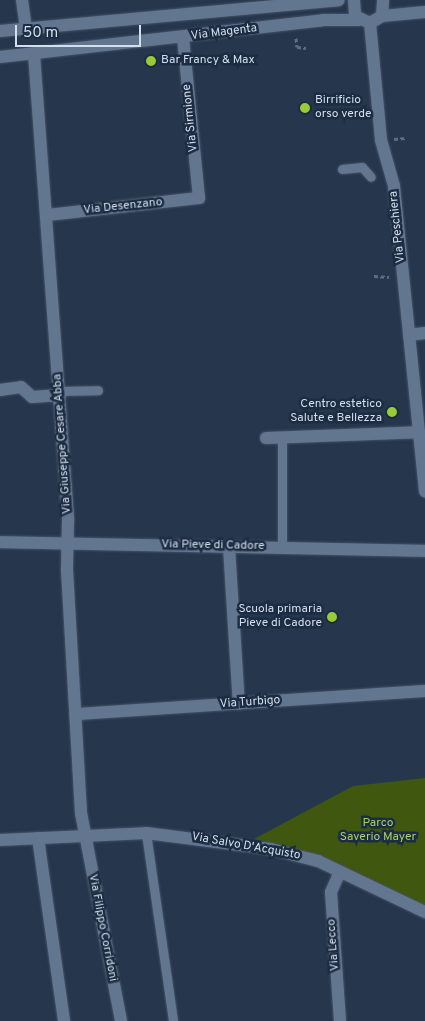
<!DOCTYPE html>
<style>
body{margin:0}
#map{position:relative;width:425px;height:1021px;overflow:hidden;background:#26364d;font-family:Overpass,sans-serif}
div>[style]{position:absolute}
.green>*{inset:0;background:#3f570e}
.path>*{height:3px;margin-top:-1.5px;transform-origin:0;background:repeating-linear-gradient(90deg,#5e6d81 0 4px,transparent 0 6.5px)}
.roads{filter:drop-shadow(0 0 1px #455366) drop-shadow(0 0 1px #455366)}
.lane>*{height:9px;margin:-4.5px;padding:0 4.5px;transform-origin:4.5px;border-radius:4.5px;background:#637690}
.street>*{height:12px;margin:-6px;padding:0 6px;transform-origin:6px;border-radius:6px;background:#637690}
.dots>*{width:14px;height:14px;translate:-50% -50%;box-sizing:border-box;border:2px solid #1c2c42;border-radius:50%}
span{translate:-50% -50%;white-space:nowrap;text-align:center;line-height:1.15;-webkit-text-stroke:5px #1c2c42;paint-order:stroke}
.street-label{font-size:12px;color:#d4dfed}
.poi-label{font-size:12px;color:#d4dfed}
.left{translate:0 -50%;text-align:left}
.right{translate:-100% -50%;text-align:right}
.park-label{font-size:12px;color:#a8d06c}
.scale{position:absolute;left:15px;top:25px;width:126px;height:22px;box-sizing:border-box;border:2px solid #d4dfed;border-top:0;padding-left:6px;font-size:15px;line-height:18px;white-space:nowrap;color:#d4dfed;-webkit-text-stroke:4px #1c2c42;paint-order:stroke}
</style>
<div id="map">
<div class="green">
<div style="clip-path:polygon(425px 778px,425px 906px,317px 855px,254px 839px,353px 786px)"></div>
</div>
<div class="path">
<div style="left:296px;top:38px;width:9px;rotate:84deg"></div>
<div style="left:297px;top:47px;width:9px;rotate:6deg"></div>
<div style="left:394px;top:139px;width:12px;rotate:-5deg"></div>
<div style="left:374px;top:276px;width:15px;rotate:4deg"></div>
</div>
<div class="roads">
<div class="lane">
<div style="left:342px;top:169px;width:20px;rotate:-6deg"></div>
<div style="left:362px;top:167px;width:13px;rotate:48deg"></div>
<div style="left:59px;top:391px;width:39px;rotate:-1deg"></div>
<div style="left:282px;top:548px;width:111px;rotate:-90deg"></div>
<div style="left:146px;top:833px;width:190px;rotate:81.8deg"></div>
</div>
<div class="street">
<div style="left:22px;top:0;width:28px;rotate:82deg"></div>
<div style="left:354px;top:0;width:16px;rotate:86deg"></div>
<div style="left:355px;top:16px;width:17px;rotate:25deg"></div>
<div style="left:370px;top:23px;width:14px;rotate:-30deg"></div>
<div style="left:382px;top:16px;width:16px;rotate:-86deg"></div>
<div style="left:382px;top:16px;width:43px;rotate:-5.3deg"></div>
<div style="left:370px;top:23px;width:118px;rotate:84.6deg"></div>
<div style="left:381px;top:140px;width:48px;rotate:74.2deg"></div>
<div style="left:394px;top:186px;width:307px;rotate:84.2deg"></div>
<div style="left:0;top:31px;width:340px;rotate:-5.2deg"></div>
<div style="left:34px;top:54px;width:468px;rotate:85.8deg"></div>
<div style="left:68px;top:521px;width:49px;rotate:91.2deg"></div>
<div style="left:67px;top:570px;width:243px;rotate:86.7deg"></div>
<div style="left:81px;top:813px;width:212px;rotate:79.1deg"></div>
<div style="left:0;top:57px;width:325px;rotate:-6.5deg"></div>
<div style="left:323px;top:20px;width:36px"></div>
<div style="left:47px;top:215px;width:153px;rotate:-6.4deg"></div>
<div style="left:199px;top:198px;width:161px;rotate:-95.7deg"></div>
<div style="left:409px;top:335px;width:16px;rotate:-7deg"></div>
<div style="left:0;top:390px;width:21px;rotate:-8deg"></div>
<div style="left:21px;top:387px;width:15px;rotate:42deg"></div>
<div style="left:32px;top:397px;width:28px;rotate:-4deg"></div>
<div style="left:266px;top:438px;width:153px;rotate:-2.2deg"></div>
<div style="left:0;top:542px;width:425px;rotate:1.2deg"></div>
<div style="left:229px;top:547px;width:157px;rotate:86.4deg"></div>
<div style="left:76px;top:714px;width:350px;rotate:-3.8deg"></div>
<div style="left:38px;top:838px;width:185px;rotate:81.9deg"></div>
<div style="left:0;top:840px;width:146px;rotate:-2.7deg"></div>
<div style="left:146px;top:833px;width:126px;rotate:7.3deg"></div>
<div style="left:271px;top:849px;width:49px;rotate:14.3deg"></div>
<div style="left:318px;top:861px;width:119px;rotate:25.5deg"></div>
<div style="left:340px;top:1021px;width:129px;rotate:-94deg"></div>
<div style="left:331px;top:892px;width:22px;rotate:-66deg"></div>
</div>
</div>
<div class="dots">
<div style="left:151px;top:61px;background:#98cb37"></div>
<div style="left:305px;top:108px;background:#98cb37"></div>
<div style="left:392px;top:412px;background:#98cb37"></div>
<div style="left:332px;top:617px;background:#98cb37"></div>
</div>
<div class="street-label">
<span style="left:224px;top:33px;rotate:-7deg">Via Magenta</span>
<span style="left:191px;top:118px;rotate:-96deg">Via Sirmione</span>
<span style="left:123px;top:207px;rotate:-6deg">Via Desenzano</span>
<span style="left:398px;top:227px;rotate:-96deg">Via Peschiera</span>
<span style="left:63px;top:444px;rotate:-94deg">Via Giuseppe Cesare Abba</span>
<span style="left:213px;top:546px;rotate:1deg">Via Pieve di Cadore</span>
<span style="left:250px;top:703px;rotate:-4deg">Via Turbigo</span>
<span style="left:246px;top:847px;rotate:10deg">Via Salvo D'Acquisto</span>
<span style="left:102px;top:928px;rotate:79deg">Via Filippo Corridoni</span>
<span style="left:334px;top:945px;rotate:-94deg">Via Lecco</span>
</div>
<div class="poi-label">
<span class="left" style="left:161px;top:61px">Bar Francy &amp; Max</span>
<span class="left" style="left:315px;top:108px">Birrificio<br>orso verde</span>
<span class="right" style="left:382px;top:412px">Centro estetico<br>Salute e Bellezza</span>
<span class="right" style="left:322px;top:617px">Scuola primaria<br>Pieve di Cadore</span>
</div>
<div class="park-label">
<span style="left:378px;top:831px">Parco<br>Saverio Mayer</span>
</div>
<div class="scale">50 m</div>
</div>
